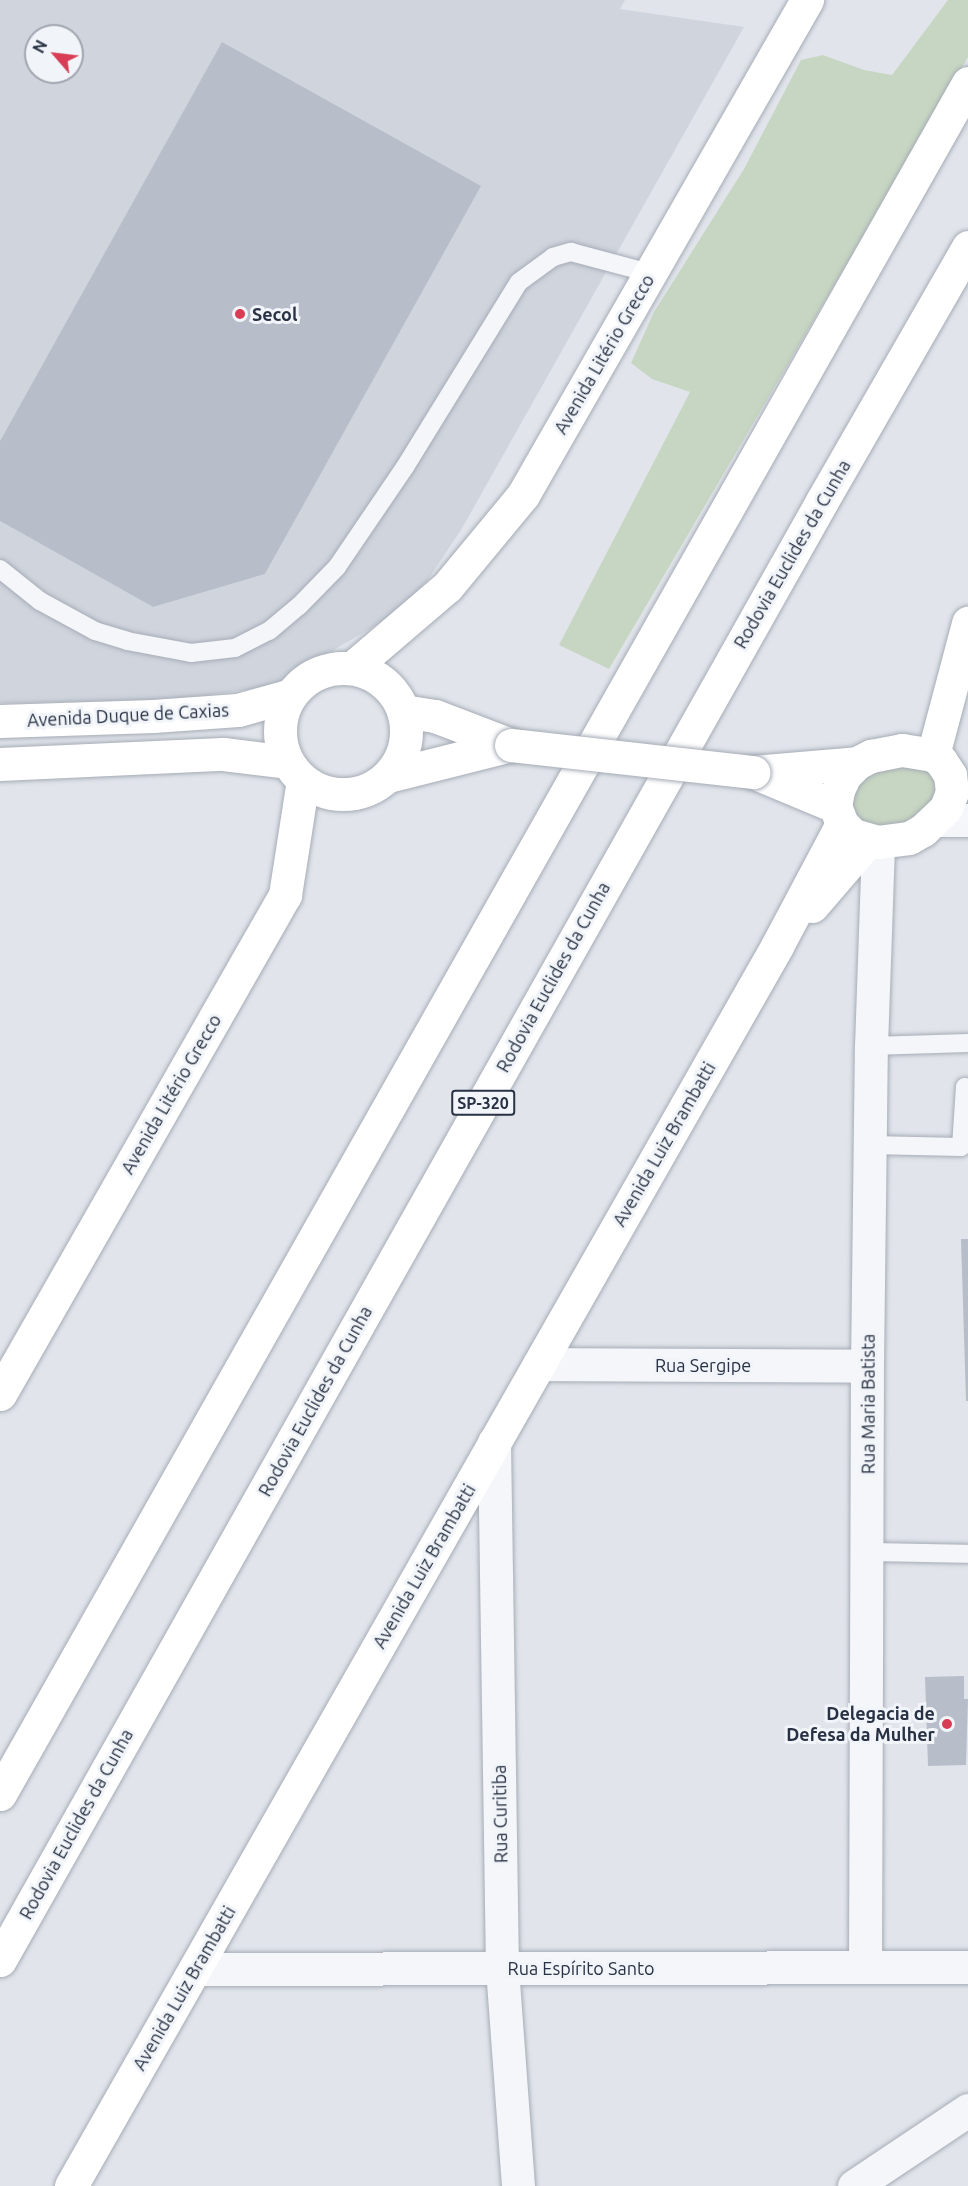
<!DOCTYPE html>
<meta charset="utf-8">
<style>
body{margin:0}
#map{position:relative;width:968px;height:2186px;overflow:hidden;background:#e1e5eb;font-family:Ubuntu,sans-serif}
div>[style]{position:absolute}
.built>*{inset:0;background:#cfd4dd}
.green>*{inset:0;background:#c7d6c2}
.building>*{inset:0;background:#b8bec9}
.roads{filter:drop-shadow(0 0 2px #a6acb6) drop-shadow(0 0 2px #a6acb6)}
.service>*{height:18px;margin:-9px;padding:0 9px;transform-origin:9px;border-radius:9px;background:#f4f6f9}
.minor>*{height:33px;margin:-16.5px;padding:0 16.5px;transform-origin:16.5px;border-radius:16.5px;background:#f4f6f9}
.tertiary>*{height:33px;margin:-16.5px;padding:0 16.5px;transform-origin:16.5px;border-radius:16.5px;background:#f4f6f9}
.secondary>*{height:33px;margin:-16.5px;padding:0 16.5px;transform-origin:16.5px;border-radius:16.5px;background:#fff}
.secondary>.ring{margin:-16.5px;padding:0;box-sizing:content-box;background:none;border:33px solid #fff;border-radius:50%}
.motorway>*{height:33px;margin:-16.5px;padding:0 16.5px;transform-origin:16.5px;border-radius:16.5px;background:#fff}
.bridges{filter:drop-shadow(0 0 2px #a6acb6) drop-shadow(0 0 2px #a6acb6)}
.secondary-bridge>*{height:33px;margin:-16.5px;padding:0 16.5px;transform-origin:16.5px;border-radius:16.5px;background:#fff}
.dots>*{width:16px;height:16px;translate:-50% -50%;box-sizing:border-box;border:3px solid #f1f4f8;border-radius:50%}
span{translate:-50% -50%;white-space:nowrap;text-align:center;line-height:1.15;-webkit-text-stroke:6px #f1f4f8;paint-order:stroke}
.shield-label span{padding:2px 4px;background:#f1f4f8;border:2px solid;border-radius:4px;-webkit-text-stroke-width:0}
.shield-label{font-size:16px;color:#283244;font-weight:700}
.poi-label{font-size:18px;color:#283244;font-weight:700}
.left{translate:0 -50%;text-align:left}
.right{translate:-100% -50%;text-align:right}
.street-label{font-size:18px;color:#283244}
.north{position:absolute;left:24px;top:24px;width:60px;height:60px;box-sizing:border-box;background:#f1f4f8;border:2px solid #a1a6b0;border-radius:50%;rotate:298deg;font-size:16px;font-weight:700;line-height:24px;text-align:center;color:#283244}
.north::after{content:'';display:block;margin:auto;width:21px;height:27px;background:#d93d55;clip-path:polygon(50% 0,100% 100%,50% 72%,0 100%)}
</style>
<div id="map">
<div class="built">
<div style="clip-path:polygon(evenodd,0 0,625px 0,620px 9px,744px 27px,461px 530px,427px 581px,401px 607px,375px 626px,271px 686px,168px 701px,0 703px,0 521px,153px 607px,265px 574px,480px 187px,222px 43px,0 441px,0 0,36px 36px,72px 36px,72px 72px,36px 72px,36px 36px)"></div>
</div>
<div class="green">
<div style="clip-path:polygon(948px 0,968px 0,968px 57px,609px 669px,559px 645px,690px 392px,652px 379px,631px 363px,654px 312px,744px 169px,801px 60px,823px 55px,864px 70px,892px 75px)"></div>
<div style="clip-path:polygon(886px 764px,930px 770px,935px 781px,935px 794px,930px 807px,907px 823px,876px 827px,862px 823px,849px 806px,852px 782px)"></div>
</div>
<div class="building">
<div style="clip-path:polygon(222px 42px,481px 186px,265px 574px,153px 607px,0 521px,0 441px)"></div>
<div style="clip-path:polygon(961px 1239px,968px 1239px,968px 1401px,966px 1401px)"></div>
<div style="clip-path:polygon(964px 1676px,964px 1699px,968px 1699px,966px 1765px,928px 1766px,925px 1677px)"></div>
</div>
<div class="roads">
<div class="service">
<div style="left:0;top:569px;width:51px;rotate:38.7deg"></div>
<div style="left:40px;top:601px;width:63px;rotate:28.6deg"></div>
<div style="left:95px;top:631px;width:34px;rotate:17deg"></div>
<div style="left:127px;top:641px;width:65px;rotate:10.6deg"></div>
<div style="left:191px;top:653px;width:44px;rotate:-6.5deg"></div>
<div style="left:235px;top:648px;width:38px;rotate:-27deg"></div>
<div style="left:269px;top:631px;width:39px;rotate:-40deg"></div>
<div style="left:299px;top:606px;width:54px;rotate:-45.7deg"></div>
<div style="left:337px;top:567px;width:121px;rotate:-55.8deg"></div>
<div style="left:405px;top:467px;width:217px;rotate:-58.4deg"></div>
<div style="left:519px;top:282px;width:42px;rotate:-36.3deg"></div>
<div style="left:553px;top:257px;width:19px;rotate:-16deg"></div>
<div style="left:571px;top:252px;width:82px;rotate:14.9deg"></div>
<div style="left:871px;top:1046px;width:97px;rotate:-1.8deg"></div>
<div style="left:870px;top:1145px;width:91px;rotate:1.3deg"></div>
<div style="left:961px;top:1147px;width:60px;rotate:-86.2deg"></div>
<div style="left:965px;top:1087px;width:3px;rotate:18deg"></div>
<div style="left:868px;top:1552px;width:100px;rotate:1.1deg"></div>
</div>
<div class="minor">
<div style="left:539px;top:1364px;width:328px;rotate:0.3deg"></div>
<div style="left:494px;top:1442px;width:526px;rotate:89.13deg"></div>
<div style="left:502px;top:1968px;width:219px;rotate:85.8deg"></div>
<div style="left:865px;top:1967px;width:601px;rotate:-89.81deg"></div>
<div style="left:867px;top:1366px;width:320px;rotate:-89.3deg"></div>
<div style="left:871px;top:1046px;width:204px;rotate:-88deg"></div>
<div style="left:195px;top:1969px;width:773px;rotate:-0.15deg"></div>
<div style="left:854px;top:2186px;width:137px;rotate:-33.7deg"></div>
</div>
<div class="tertiary">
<div style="left:935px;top:820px;width:33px"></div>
</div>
<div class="secondary">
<div style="left:352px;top:668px;width:125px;rotate:-40.5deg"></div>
<div style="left:447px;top:587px;width:119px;rotate:-50.4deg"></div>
<div style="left:523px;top:495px;width:571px;rotate:-60.16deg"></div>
<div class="ring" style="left:280px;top:668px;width:93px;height:93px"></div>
<div style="left:403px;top:711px;width:32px;rotate:9deg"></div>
<div style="left:435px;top:716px;width:81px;rotate:20.9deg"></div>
<div style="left:0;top:721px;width:153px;rotate:-1.9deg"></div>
<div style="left:153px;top:716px;width:85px;rotate:-4deg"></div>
<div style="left:238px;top:710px;width:55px;rotate:-15.8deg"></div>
<div style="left:902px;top:750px;width:31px;rotate:9deg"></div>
<div style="left:933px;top:755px;width:10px;rotate:37deg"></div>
<div style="left:941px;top:761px;width:17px;rotate:57deg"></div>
<div style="left:950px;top:775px;width:17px;rotate:83deg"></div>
<div style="left:952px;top:792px;width:17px;rotate:111deg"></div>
<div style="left:946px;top:808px;width:32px;rotate:136deg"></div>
<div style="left:923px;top:830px;width:16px;rotate:150deg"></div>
<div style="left:909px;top:838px;width:31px;rotate:173deg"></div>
<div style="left:878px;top:842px;width:26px;rotate:-164deg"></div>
<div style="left:853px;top:835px;width:16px;rotate:-135deg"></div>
<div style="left:842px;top:824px;width:19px;rotate:-111deg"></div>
<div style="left:835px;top:806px;width:16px;rotate:-79deg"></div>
<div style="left:838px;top:790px;width:17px;rotate:-65deg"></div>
<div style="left:845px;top:775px;width:17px;rotate:-45deg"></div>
<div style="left:857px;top:763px;width:16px;rotate:-27deg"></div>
<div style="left:871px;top:756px;width:32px;rotate:-11deg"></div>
<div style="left:933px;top:755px;width:137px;rotate:-75.1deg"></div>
<div style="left:0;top:764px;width:223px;rotate:-2.6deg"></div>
<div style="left:223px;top:754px;width:65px;rotate:7deg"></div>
<div style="left:753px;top:772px;width:104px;rotate:-4.9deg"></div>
<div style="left:758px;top:774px;width:83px;rotate:22.6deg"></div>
<div style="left:388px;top:776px;width:127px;rotate:-14.1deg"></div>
<div style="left:812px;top:906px;width:86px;rotate:-49.3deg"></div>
<div style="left:0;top:1394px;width:575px;rotate:-60.27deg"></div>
<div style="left:285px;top:895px;width:116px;rotate:-81.1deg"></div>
<div style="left:71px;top:2186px;width:1427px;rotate:-60.34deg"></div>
<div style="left:777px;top:946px;width:138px;rotate:-62deg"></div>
</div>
<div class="motorway">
<div style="left:0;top:1794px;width:1966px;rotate:-60.5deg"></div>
<div style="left:0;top:1960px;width:1675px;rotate:-60.6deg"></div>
<div style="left:822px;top:501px;width:293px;rotate:-60.1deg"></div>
</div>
</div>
<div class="bridges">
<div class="secondary-bridge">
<div style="left:511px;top:745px;width:244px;rotate:6.4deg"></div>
</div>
</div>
<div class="dots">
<div style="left:240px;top:314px;background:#d93d55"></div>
<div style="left:947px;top:1724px;background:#d93d55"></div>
</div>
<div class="shield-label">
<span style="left:483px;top:1103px">SP-320</span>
</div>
<div class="poi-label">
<span class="left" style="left:252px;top:314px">Secol</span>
<span class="right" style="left:935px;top:1724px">Delegacia de<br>Defesa da Mulher</span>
</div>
<div class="street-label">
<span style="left:604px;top:354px;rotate:-60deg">Avenida Litério Grecco</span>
<span style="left:792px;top:554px;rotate:-60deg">Rodovia Euclides da Cunha</span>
<span style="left:128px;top:715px;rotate:-3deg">Avenida Duque de Caxias</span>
<span style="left:553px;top:977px;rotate:-61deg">Rodovia Euclides da Cunha</span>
<span style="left:171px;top:1094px;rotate:-60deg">Avenida Litério Grecco</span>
<span style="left:664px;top:1144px;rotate:-60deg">Avenida Luiz Brambatti</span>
<span style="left:703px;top:1365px">Rua Sergipe</span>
<span style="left:315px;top:1401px;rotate:-61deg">Rodovia Euclides da Cunha</span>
<span style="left:868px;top:1404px;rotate:-90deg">Rua Maria Batista</span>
<span style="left:424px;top:1566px;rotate:-60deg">Avenida Luiz Brambatti</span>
<span style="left:500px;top:1814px;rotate:-91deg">Rua Curitiba</span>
<span style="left:76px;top:1824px;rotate:-61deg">Rodovia Euclides da Cunha</span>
<span style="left:581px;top:1968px">Rua Espírito Santo</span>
<span style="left:184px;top:1988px;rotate:-60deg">Avenida Luiz Brambatti</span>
</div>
<div class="north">N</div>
</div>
